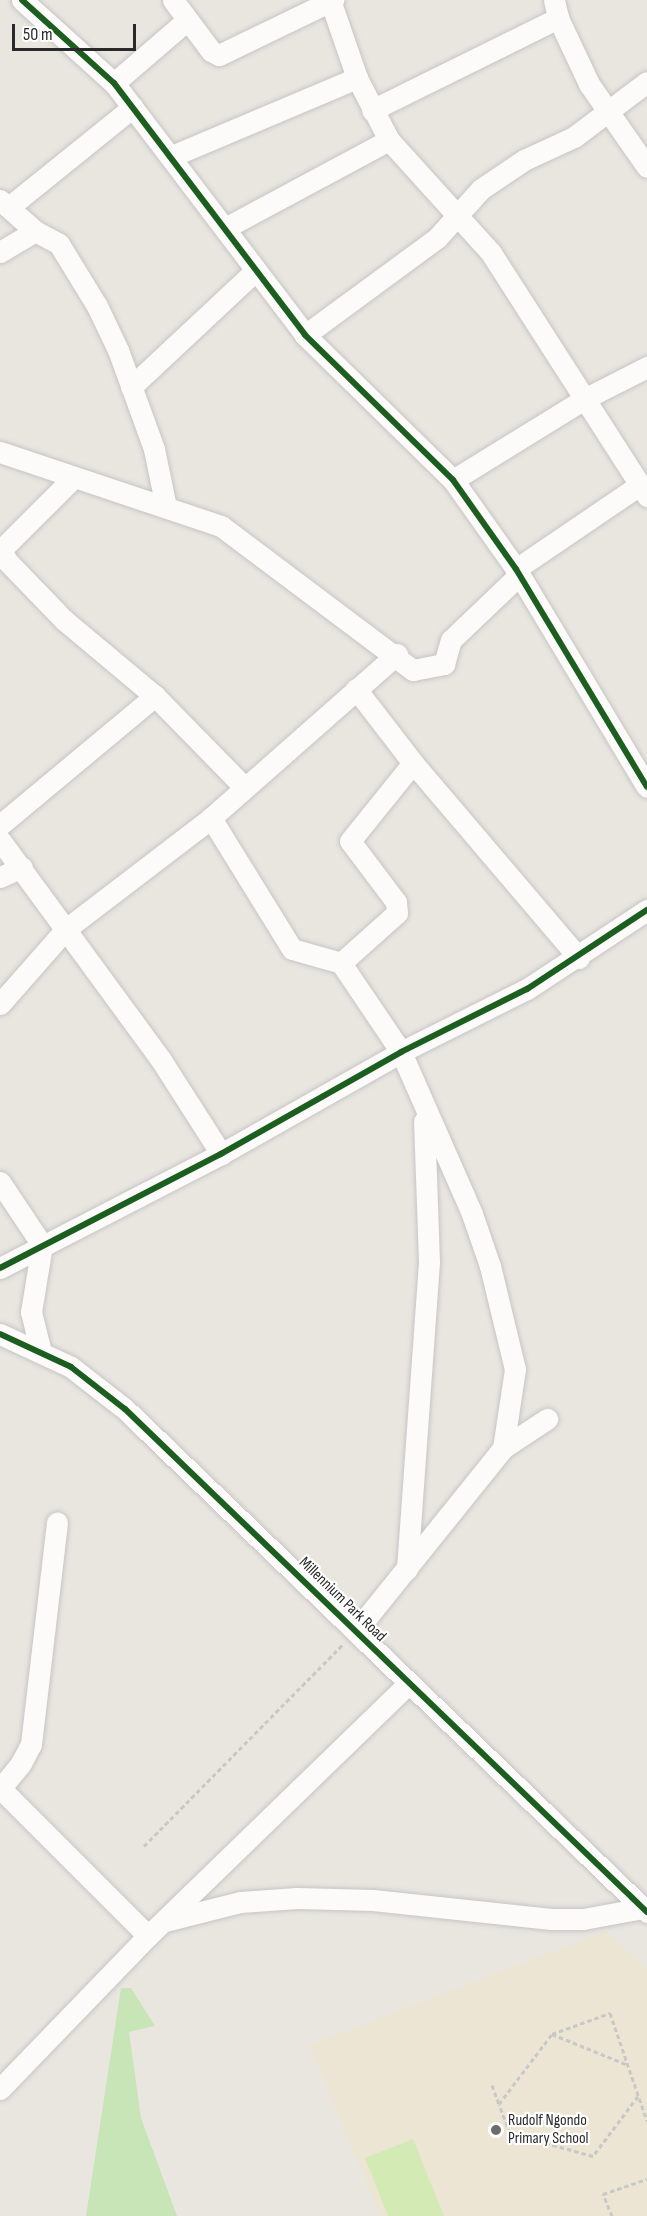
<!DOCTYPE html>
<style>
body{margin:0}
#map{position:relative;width:647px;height:2216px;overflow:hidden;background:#e9e6e0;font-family:"Sofia Sans Condensed",sans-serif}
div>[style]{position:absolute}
.education>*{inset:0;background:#ece5d4}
.green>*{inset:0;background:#c8e5b8}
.pitch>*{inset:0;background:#d3eab5}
.path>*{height:3px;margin-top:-1.5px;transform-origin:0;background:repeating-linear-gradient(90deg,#c8c8c7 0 4.5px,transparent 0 7.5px)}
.roads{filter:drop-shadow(0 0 2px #c6c5c6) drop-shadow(0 0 2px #c6c5c6)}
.minor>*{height:21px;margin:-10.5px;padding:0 10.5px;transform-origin:10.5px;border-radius:10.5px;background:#fcfbfa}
.cycleway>*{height:6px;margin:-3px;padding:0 3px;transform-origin:3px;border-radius:3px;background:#1b5e20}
.dots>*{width:16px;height:16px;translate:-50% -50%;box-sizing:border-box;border:3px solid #fff;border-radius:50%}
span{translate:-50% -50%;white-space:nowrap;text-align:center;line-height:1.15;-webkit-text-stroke:4.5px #fff;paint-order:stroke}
.street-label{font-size:16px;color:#2a2a2a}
.poi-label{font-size:16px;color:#2a2a2a}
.left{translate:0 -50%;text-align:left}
.scale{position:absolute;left:12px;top:24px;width:124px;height:27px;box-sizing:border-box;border:3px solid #2a2a2a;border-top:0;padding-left:8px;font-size:18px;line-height:21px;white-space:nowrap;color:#2a2a2a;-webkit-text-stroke:4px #fff;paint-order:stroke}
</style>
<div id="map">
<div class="education">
<div style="clip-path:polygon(606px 1931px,647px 1969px,647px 2216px,380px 2216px,309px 2045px)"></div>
</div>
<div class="green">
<div style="clip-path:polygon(121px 1988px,131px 1988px,155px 2026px,129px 2032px,141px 2118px,177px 2216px,86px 2216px)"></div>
</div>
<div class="pitch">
<div style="clip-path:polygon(413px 2139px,444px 2216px,388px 2216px,365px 2158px)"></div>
</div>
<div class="path">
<div style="left:144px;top:1846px;width:285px;rotate:-45.4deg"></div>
<div style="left:552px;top:2034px;width:82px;rotate:22.2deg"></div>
<div style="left:492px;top:2085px;width:20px;rotate:70deg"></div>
<div style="left:638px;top:2096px;width:75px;rotate:126.9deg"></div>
<div style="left:593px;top:2156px;width:86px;rotate:-164.5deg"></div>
<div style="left:510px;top:2133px;width:31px;rotate:-111deg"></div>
<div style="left:499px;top:2104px;width:88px;rotate:-52.9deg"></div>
<div style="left:552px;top:2034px;width:62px;rotate:-19.9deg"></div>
<div style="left:610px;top:2013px;width:114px;rotate:71.1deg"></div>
<div style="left:612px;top:2216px;width:24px;rotate:-112deg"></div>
<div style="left:603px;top:2194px;width:46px;rotate:-18.8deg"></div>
</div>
<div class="roads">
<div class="minor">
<div style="left:22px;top:0;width:124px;rotate:42.1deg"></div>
<div style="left:114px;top:83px;width:316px;rotate:52.8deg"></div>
<div style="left:305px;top:335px;width:207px;rotate:44.4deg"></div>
<div style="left:453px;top:480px;width:109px;rotate:54.7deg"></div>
<div style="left:516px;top:569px;width:254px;rotate:59deg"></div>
<div style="left:173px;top:0;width:64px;rotate:53.3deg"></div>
<div style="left:211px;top:51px;width:9px;rotate:27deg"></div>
<div style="left:219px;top:55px;width:127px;rotate:-25.8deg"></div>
<div style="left:330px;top:0;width:83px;rotate:70.9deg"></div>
<div style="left:357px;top:78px;width:70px;rotate:62.7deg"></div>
<div style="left:389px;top:140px;width:152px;rotate:47.9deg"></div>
<div style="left:491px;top:253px;width:289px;rotate:57.3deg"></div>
<div style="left:554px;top:0;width:18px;rotate:77deg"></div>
<div style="left:558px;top:18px;width:73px;rotate:64.8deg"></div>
<div style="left:589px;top:84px;width:101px;rotate:55.1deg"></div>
<div style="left:114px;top:83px;width:95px;rotate:-40.7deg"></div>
<div style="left:372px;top:110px;width:208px;rotate:-26.3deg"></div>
<div style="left:172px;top:156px;width:201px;rotate:-22.9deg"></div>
<div style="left:0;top:200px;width:47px;rotate:41.5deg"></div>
<div style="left:35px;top:231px;width:27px;rotate:28deg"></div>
<div style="left:59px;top:244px;width:73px;rotate:58.5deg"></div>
<div style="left:97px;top:306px;width:49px;rotate:64.5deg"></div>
<div style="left:118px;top:350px;width:105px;rotate:70deg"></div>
<div style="left:154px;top:449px;width:59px;rotate:78.3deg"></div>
<div style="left:9px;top:207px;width:159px;rotate:-38.9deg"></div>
<div style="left:225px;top:228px;width:186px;rotate:-28.2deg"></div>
<div style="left:0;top:252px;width:41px;rotate:-31deg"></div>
<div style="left:305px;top:335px;width:164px;rotate:-36.3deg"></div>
<div style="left:437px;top:238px;width:66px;rotate:-48.1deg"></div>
<div style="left:481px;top:189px;width:52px;rotate:-34deg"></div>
<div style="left:524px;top:160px;width:55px;rotate:-24.7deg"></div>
<div style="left:574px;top:137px;width:91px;rotate:-37deg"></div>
<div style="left:131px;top:387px;width:170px;rotate:-43.1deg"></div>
<div style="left:0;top:452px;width:233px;rotate:18.5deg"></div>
<div style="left:221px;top:526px;width:240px;rotate:36.9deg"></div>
<div style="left:413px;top:670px;width:32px;rotate:-11deg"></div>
<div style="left:444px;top:664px;width:25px;rotate:-74deg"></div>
<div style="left:451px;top:640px;width:94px;rotate:-43.7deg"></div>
<div style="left:72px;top:479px;width:95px;rotate:135deg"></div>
<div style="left:5px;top:546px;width:7px;rotate:117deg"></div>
<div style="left:2px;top:552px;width:10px;rotate:61deg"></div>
<div style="left:7px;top:561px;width:82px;rotate:46deg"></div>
<div style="left:64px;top:620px;width:119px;rotate:39.9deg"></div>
<div style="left:155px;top:696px;width:127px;rotate:45.6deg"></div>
<div style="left:453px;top:480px;width:154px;rotate:-31.7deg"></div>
<div style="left:584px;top:399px;width:71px;rotate:-26.9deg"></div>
<div style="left:516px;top:569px;width:148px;rotate:-34.2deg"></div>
<div style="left:356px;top:689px;width:93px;rotate:52.4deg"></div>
<div style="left:413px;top:763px;width:256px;rotate:49.6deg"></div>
<div style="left:211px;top:818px;width:154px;rotate:58.3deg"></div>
<div style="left:292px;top:949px;width:51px;rotate:15.9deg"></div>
<div style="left:341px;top:963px;width:107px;rotate:56deg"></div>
<div style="left:401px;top:1052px;width:177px;rotate:66.3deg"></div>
<div style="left:472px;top:1214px;width:55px;rotate:70.9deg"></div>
<div style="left:490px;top:1266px;width:106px;rotate:76.4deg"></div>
<div style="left:515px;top:1369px;width:80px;rotate:98.6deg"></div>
<div style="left:0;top:825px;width:202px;rotate:-39.8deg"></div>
<div style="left:0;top:840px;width:273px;rotate:53.8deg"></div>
<div style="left:161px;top:1060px;width:112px;rotate:57.4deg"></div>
<div style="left:0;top:877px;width:24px;rotate:-24deg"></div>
<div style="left:341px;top:963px;width:75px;rotate:-41.8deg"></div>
<div style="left:397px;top:913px;width:11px;rotate:-95deg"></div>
<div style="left:396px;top:902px;width:76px;rotate:-127deg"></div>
<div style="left:350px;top:841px;width:100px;rotate:-51.1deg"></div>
<div style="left:0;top:1004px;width:100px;rotate:-48.7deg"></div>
<div style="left:66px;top:929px;width:183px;rotate:-37.4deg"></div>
<div style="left:211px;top:818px;width:248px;rotate:-41.4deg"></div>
<div style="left:0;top:1182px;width:76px;rotate:56.3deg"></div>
<div style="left:42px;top:1245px;width:68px;rotate:99.3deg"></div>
<div style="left:31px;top:1312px;width:41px;rotate:76deg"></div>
<div style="left:0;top:1268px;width:249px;rotate:-27.3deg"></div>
<div style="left:221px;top:1154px;width:207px;rotate:-29.5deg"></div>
<div style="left:401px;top:1052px;width:141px;rotate:-26.6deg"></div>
<div style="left:527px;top:989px;width:144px;rotate:-33.4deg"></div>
<div style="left:0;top:1334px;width:78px;rotate:24.9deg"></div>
<div style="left:71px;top:1367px;width:68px;rotate:37.9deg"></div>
<div style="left:125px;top:1409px;width:725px;rotate:43.94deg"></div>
<div style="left:407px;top:1569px;width:308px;rotate:-85.9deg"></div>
<div style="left:429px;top:1262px;width:141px;rotate:-92deg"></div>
<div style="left:356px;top:1631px;width:235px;rotate:-51.2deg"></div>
<div style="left:503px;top:1448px;width:53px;rotate:-33.4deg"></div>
<div style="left:0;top:1788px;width:209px;rotate:45deg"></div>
<div style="left:1px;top:1788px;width:32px;rotate:-51deg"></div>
<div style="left:21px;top:1763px;width:21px;rotate:-62deg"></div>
<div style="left:31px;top:1744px;width:223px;rotate:-83.3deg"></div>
<div style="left:165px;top:1921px;width:77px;rotate:-14.2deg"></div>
<div style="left:240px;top:1902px;width:57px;rotate:-4deg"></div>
<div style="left:297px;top:1898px;width:76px;rotate:1.5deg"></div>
<div style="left:373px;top:1900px;width:179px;rotate:6.1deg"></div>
<div style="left:551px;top:1919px;width:32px"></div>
<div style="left:583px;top:1919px;width:61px;rotate:-10.4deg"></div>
<div style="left:0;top:2089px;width:213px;rotate:-46deg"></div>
<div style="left:148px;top:1936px;width:363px;rotate:-44.1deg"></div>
</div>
</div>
<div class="cycleway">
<div style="left:22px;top:0;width:124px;rotate:42.1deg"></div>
<div style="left:114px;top:83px;width:316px;rotate:52.8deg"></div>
<div style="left:305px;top:335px;width:207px;rotate:44.4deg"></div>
<div style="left:453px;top:480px;width:109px;rotate:54.7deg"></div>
<div style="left:516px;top:569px;width:254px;rotate:59deg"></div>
<div style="left:0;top:1268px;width:249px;rotate:-27.3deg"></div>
<div style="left:221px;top:1154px;width:207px;rotate:-29.5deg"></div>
<div style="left:401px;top:1052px;width:141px;rotate:-26.6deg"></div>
<div style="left:527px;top:989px;width:144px;rotate:-33.4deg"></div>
<div style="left:0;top:1334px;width:78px;rotate:24.9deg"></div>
<div style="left:71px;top:1367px;width:68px;rotate:37.9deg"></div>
<div style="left:125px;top:1409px;width:725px;rotate:43.94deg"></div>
</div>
<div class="dots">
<div style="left:496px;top:2130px;background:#6d6c6a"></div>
</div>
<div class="street-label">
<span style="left:342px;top:1600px;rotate:44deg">Millennium Park Road</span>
</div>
<div class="poi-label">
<span class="left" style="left:508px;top:2130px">Rudolf Ngondo<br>Primary School</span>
</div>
<div class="scale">50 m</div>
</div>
